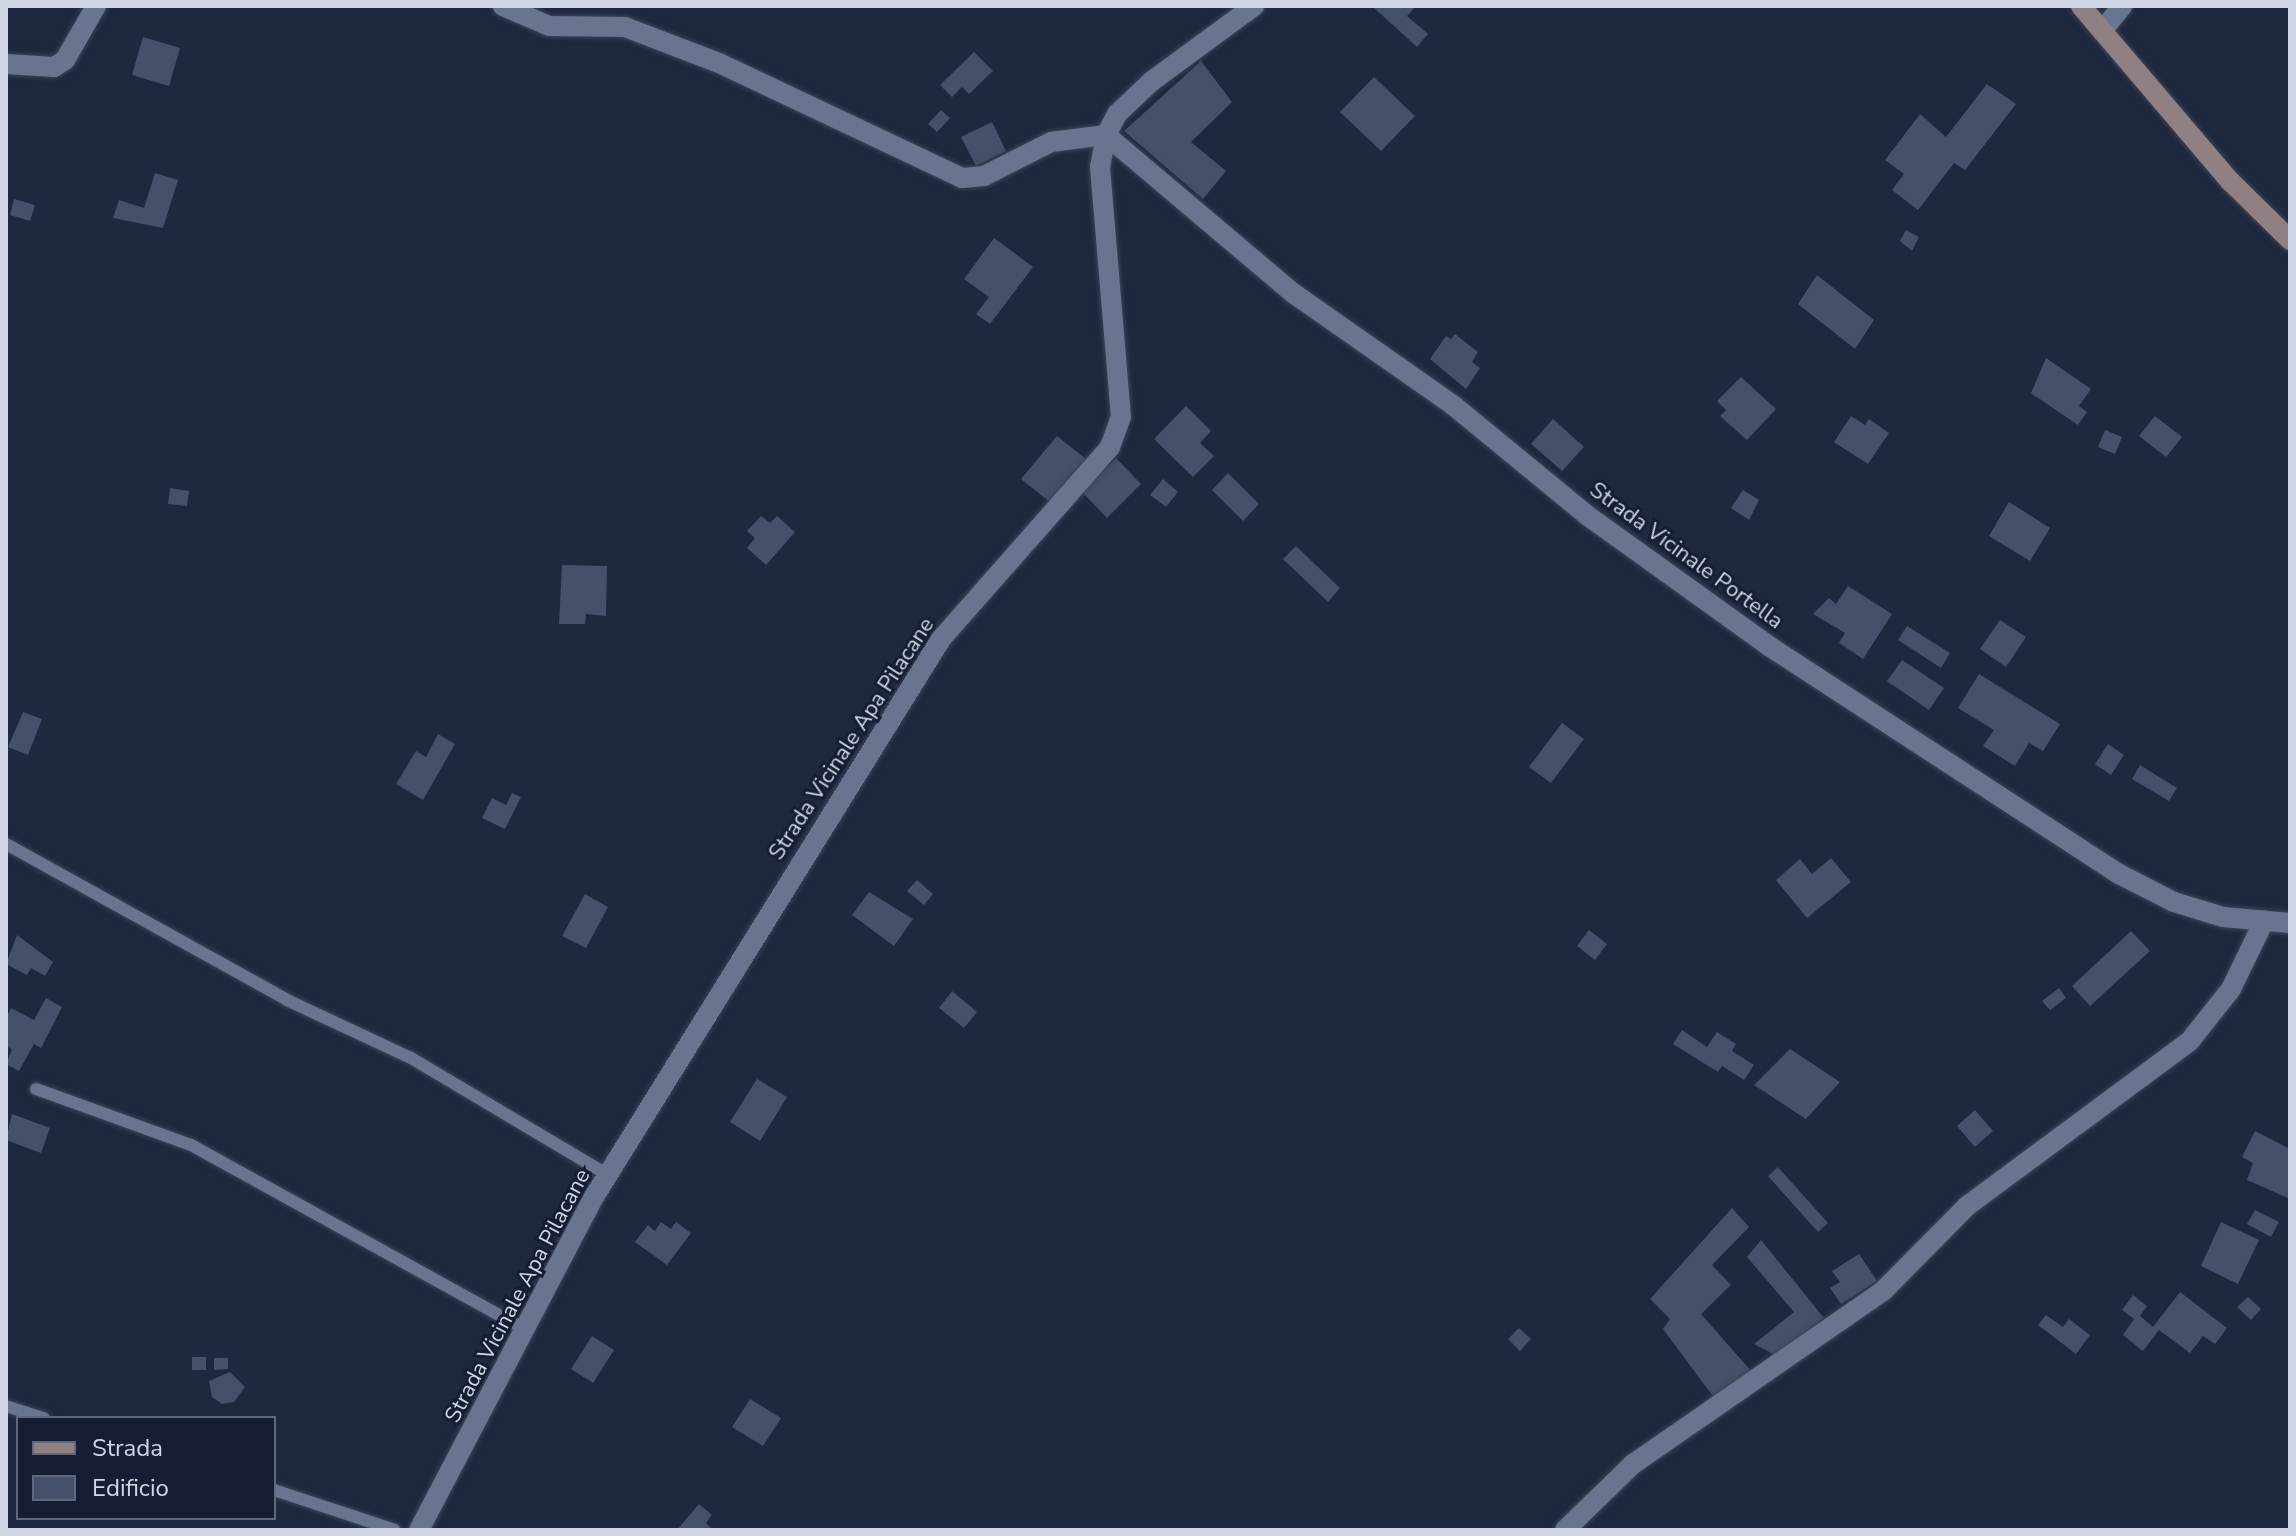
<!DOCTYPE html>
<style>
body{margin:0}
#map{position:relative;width:2296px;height:1536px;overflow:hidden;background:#1e283f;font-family:"Nunito Sans",sans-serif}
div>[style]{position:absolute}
.building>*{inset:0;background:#45516a}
.roads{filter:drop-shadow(0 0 2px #3c4457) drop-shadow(0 0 2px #3c4457)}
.service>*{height:12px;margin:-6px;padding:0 6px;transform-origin:6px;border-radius:6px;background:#687490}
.minor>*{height:20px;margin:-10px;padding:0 10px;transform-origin:10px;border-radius:10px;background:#687490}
.secondary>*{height:20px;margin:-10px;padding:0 10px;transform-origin:10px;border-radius:10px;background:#918082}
span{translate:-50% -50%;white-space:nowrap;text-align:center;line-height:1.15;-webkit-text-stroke:6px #151e35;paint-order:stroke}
.street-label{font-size:22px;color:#cfd7e6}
.frame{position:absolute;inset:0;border:8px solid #cfd7e6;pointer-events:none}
.legend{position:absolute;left:16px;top:1416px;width:260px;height:104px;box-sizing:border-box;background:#151e35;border:2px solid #5f687c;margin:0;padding:10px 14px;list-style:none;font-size:24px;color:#cfd7e6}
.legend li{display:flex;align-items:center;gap:16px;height:40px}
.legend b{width:40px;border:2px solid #5f687c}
</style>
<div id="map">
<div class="building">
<div style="clip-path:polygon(1372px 6px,1416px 6px,1407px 16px,1428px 34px,1417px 47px)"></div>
<div style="clip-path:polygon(143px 37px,180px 48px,169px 86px,132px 75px)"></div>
<div style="clip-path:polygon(974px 52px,993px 71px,969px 94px,962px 87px,952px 97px,940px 85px)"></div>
<div style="clip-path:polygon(1201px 61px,1232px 102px,1191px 142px,1226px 171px,1203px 199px,1124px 131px)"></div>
<div style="clip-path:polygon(1374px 77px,1415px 116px,1381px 151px,1340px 112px)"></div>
<div style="clip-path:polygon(1987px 84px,2016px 104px,1965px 170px,1954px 163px,1918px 210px,1892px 190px,1904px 174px,1885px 160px,1920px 114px,1946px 137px)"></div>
<div style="clip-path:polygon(941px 110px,950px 118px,937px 132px,928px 124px)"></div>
<div style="clip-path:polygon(992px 122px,1006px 151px,976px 166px,961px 137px)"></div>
<div style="clip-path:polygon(155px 173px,178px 180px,163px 228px,113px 218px,119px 200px,144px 208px)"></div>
<div style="clip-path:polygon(14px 199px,35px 205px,30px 221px,10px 215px)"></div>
<div style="clip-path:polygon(1906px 230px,1919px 237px,1912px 251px,1900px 241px)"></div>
<div style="clip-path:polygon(994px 238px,1033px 267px,990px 324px,976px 314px,989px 297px,964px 279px)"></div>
<div style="clip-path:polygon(1817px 275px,1874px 320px,1855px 349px,1798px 304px)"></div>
<div style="clip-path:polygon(1455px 334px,1478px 352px,1472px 362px,1480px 368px,1466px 389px,1430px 359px,1446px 336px,1451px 339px)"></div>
<div style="clip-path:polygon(2046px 358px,2091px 389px,2079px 406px,2087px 412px,2078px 425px,2031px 393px)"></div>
<div style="clip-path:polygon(1741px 377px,1776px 409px,1747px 440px,1720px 416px,1726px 410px,1717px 401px)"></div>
<div style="clip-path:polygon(1186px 406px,1211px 431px,1200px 443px,1214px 456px,1193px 477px,1154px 439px)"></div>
<div style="clip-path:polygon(1851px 416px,1865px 425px,1869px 419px,1889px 433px,1868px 464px,1834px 442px)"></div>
<div style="clip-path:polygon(2155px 416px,2182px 437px,2166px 457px,2139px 436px)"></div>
<div style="clip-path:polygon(1553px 419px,1584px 447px,1562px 471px,1531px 444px)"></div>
<div style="clip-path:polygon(2105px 430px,2122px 437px,2115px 454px,2098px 447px)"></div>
<div style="clip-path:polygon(1057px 436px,1086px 459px,1050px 502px,1021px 479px)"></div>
<div style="clip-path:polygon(1116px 458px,1141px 484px,1107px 518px,1082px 492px)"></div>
<div style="clip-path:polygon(1228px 473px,1259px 504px,1243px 521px,1212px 490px)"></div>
<div style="clip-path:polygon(1163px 479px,1178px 492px,1166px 507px,1150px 495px)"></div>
<div style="clip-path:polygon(170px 488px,189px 491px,187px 506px,168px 504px)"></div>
<div style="clip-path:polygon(1743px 490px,1759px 500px,1749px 520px,1731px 508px)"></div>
<div style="clip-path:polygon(2009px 502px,2050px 528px,2030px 561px,1989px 536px)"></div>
<div style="clip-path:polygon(761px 516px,770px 523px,777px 516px,795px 532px,766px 565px,747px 548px,755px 538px,747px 531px)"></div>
<div style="clip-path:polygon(1296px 546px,1340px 588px,1328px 602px,1283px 559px)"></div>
<div style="clip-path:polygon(562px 565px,607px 566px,606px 616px,586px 614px,585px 624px,559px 624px)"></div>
<div style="clip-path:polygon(1848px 586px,1892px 614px,1863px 659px,1839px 643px,1845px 633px,1813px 614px,1829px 598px,1836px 604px)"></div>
<div style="clip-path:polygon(2000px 620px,2026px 637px,2006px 667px,1980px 649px)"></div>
<div style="clip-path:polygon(1907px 626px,1950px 653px,1941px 668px,1898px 640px)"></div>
<div style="clip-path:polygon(1902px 660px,1944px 688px,1929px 710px,1887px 681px)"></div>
<div style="clip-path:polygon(1979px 674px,2060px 724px,2043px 751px,2029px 743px,2015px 766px,1983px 746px,1994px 730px,1958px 708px)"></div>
<div style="clip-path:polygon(23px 712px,42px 719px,28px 755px,8px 747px)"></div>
<div style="clip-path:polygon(1562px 723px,1584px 739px,1551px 783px,1529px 767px)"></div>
<div style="clip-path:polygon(438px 734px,455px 744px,423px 800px,396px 784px,416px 751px,426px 757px)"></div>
<div style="clip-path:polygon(2108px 744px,2124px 755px,2111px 775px,2095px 764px)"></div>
<div style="clip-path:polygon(2140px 765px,2177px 788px,2169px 801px,2132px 779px)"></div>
<div style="clip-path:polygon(512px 793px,521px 797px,505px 829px,482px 818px,492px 798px,506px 805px)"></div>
<div style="clip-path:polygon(1831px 858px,1851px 882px,1807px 918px,1776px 880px,1800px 859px,1812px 874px)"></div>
<div style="clip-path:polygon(917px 880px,933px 894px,924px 905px,907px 891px)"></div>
<div style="clip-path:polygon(869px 892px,913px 919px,894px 946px,852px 915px)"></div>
<div style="clip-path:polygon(585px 894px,608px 907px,586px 948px,562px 936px)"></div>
<div style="clip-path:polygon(1589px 930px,1607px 944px,1595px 960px,1577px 946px)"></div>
<div style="clip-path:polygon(2131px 931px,2150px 951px,2090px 1006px,2072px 986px)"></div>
<div style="clip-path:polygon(17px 935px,53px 962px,45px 976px,31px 968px,27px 975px,6px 964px)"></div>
<div style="clip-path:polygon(2059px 988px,2066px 998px,2050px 1010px,2042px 1001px)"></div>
<div style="clip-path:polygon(952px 991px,977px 1012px,964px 1028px,939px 1008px)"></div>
<div style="clip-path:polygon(46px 998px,62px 1007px,41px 1048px,34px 1044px,19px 1071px,6px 1064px,12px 1049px,6px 1046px,6px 1018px,11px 1008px,34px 1020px)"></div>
<div style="clip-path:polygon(1682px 1030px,1707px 1047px,1717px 1032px,1736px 1044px,1732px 1051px,1754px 1065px,1744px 1080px,1722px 1066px,1718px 1072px,1673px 1044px)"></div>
<div style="clip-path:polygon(1790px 1049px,1840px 1082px,1806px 1119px,1754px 1085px)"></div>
<div style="clip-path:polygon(757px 1079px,787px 1097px,760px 1141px,730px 1122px)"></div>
<div style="clip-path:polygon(1975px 1110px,1993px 1131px,1975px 1147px,1957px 1126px)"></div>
<div style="clip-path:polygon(12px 1114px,50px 1128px,41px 1153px,6px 1140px)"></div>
<div style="clip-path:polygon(2255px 1131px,2290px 1149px,2290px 1199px,2247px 1180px,2253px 1163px,2242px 1157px)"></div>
<div style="clip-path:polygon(1778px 1167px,1828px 1223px,1818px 1232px,1768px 1176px)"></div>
<div style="clip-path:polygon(1732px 1208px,1749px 1227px,1712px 1265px,1731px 1285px,1701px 1314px,1752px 1372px,1715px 1399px,1663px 1329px,1670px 1319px,1650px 1299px)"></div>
<div style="clip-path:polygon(2255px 1210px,2279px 1222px,2271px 1237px,2247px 1224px)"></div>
<div style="clip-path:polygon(661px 1222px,671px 1229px,676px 1222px,691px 1233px,667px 1265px,635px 1242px,648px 1225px,655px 1231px)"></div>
<div style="clip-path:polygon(2221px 1222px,2259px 1240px,2238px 1284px,2201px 1266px)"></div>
<div style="clip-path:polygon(1761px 1240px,1824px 1318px,1775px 1355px,1754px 1344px,1794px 1312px,1747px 1257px)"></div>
<div style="clip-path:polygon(1859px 1254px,1877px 1281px,1841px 1304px,1830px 1288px,1840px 1282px,1832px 1271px)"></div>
<div style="clip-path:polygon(2180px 1292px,2227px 1328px,2215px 1344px,2203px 1336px,2190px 1353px,2159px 1330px,2143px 1351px,2123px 1335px,2134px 1319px,2122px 1310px,2133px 1295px,2147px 1306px,2140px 1316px,2153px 1327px)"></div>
<div style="clip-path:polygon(2248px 1297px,2261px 1309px,2251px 1320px,2237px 1307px)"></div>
<div style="clip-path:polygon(2046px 1315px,2063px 1327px,2069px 1319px,2090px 1335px,2076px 1354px,2038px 1325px)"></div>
<div style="clip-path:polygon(1519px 1328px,1531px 1339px,1520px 1351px,1508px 1339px)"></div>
<div style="clip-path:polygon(592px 1336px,614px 1350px,593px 1383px,571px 1369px)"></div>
<div style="clip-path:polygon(192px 1357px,206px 1357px,206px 1370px,192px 1370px)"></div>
<div style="clip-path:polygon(214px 1358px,228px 1358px,228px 1369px,214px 1370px)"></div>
<div style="clip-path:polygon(230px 1372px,245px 1387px,234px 1402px,222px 1404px,212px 1397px,209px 1381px)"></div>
<div style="clip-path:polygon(750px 1399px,781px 1418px,763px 1446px,732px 1427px)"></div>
<div style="clip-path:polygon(699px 1504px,712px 1515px,706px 1523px,713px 1530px,677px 1530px)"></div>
</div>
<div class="roads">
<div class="service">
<div style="left:6px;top:844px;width:321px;rotate:29deg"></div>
<div style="left:287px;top:1000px;width:137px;rotate:25.1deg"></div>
<div style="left:411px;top:1058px;width:229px;rotate:30.7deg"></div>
<div style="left:36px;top:1089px;width:165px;rotate:19.9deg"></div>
<div style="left:191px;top:1145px;width:383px;rotate:28.9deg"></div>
<div style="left:6px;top:1406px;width:40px;rotate:18deg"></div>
<div style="left:274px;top:1490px;width:127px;rotate:18.3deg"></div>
</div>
<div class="minor">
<div style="left:503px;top:6px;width:50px;rotate:23.5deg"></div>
<div style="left:549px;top:26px;width:76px;rotate:0.8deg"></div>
<div style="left:625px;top:27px;width:101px;rotate:21deg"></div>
<div style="left:719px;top:63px;width:269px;rotate:25.3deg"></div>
<div style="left:962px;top:178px;width:22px;rotate:-5deg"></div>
<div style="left:984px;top:176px;width:75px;rotate:-26.9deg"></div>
<div style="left:1051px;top:142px;width:55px;rotate:-7.3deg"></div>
<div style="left:1106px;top:135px;width:245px;rotate:40.2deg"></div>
<div style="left:1293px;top:293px;width:195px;rotate:35deg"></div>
<div style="left:1453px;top:405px;width:175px;rotate:39.4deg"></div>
<div style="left:1588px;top:516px;width:223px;rotate:35.7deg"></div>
<div style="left:1769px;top:646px;width:418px;rotate:33.1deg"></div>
<div style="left:2119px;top:874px;width:62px;rotate:27deg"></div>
<div style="left:2174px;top:902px;width:51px;rotate:17deg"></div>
<div style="left:2223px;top:917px;width:67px;rotate:5.1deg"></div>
<div style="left:2102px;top:31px;width:32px;rotate:-51deg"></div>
<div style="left:6px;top:64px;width:48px;rotate:3.6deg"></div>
<div style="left:54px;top:67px;width:13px;rotate:-32deg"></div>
<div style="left:65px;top:60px;width:62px;rotate:-60.1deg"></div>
<div style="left:419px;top:1530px;width:376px;rotate:-62.3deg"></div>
<div style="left:594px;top:1197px;width:657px;rotate:-58.12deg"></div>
<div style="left:941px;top:639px;width:256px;rotate:-48.6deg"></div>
<div style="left:1110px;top:447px;width:32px;rotate:-70deg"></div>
<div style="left:1121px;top:417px;width:251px;rotate:-94.8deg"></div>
<div style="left:1100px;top:167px;width:33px;rotate:-79deg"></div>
<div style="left:1106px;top:135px;width:24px;rotate:-62deg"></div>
<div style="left:1117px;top:114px;width:48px;rotate:-43.3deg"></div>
<div style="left:1152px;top:81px;width:127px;rotate:-36.3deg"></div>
<div style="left:1565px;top:1530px;width:95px;rotate:-44.1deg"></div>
<div style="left:1633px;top:1464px;width:305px;rotate:-34.7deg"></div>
<div style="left:1884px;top:1290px;width:118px;rotate:-45.3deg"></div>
<div style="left:1967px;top:1206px;width:276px;rotate:-36.5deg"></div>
<div style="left:2189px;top:1042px;width:68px;rotate:-51.6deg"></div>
<div style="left:2231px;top:989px;width:76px;rotate:-64.1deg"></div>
</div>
<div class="secondary">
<div style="left:2081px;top:6px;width:231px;rotate:49.6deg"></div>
<div style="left:2231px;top:182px;width:83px;rotate:44.5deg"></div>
</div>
</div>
<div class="street-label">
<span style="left:1686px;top:556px;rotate:36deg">Strada Vicinale Portella</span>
<span style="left:852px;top:739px;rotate:-57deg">Strada Vicinale Apa Pilacane</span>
<span style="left:518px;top:1296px;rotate:-62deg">Strada Vicinale Apa Pilacane</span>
</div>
<div class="frame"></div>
<ul class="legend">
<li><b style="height:10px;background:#918082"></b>Strada</li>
<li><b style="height:22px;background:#45516a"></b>Edificio</li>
</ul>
</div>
